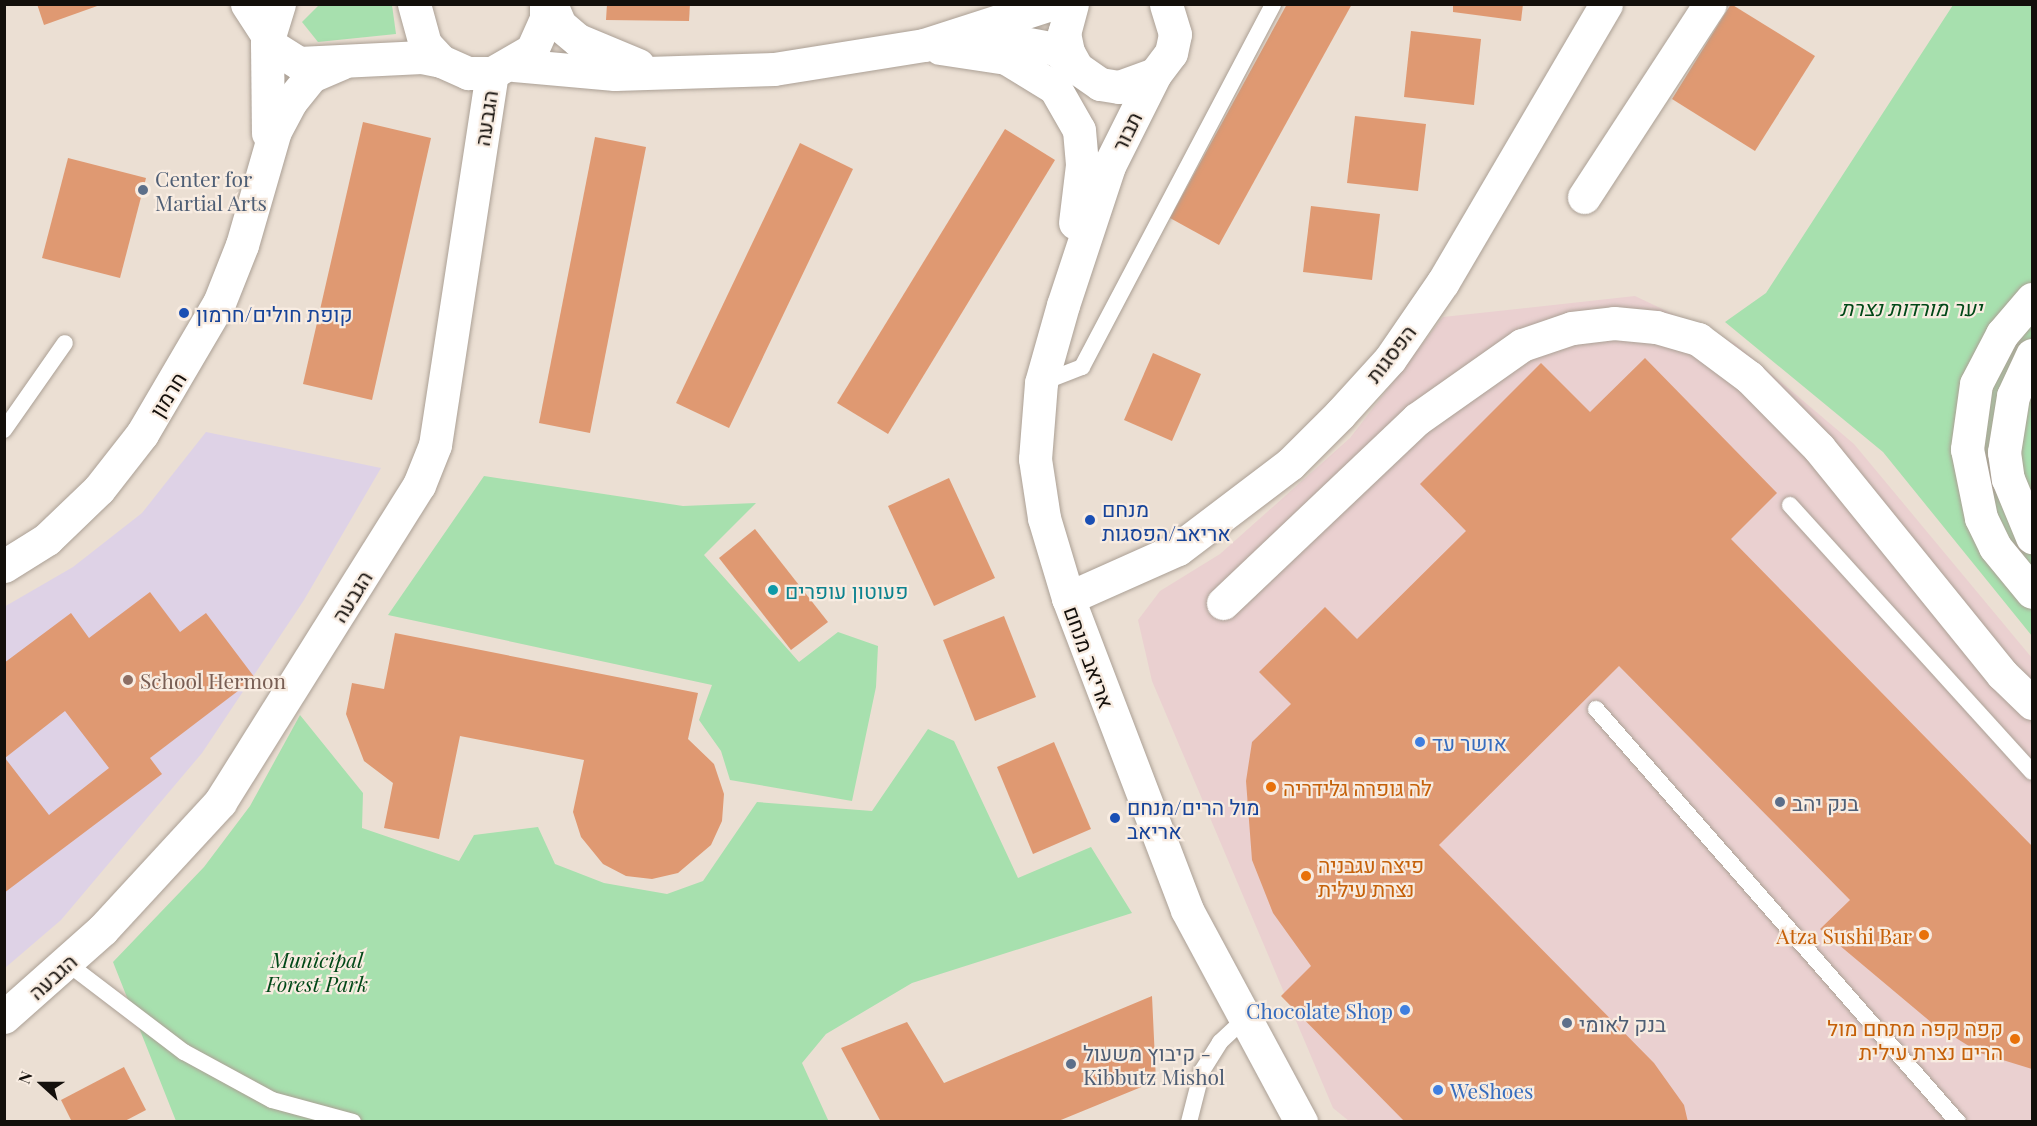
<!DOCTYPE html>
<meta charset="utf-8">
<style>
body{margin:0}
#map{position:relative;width:2037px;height:1126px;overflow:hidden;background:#ebdfd3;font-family:"Playfair Display",Heebo,serif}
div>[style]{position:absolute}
.commercial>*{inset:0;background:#ead0d0}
.education>*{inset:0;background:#ded2e6}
.green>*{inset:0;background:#a7e0ae}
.building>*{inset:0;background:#df9972}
.roads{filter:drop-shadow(0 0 2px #aba095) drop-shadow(0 0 2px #aba095)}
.service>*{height:16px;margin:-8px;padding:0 8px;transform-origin:8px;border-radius:8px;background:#fff}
.minor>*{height:33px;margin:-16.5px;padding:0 16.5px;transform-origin:16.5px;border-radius:16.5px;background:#fff}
.tertiary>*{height:33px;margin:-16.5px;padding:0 16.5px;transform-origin:16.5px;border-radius:16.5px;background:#fff}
.dots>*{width:16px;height:16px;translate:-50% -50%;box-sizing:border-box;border:3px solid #f8ece1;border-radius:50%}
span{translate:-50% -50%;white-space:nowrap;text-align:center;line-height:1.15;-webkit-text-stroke:4.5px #f8ece1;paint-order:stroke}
.street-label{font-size:21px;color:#130f0b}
.service-label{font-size:21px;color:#4e5e75}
.left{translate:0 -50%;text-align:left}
.park-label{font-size:21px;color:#004817;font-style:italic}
.transit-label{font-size:21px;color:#164399}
.culture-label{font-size:21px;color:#0d838f}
.education-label{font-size:21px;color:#785e54}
.shop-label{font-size:21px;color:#366cbe}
.right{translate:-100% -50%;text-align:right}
.food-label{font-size:21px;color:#c56008}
.frame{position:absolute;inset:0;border:6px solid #130f0b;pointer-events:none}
.north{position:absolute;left:12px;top:1054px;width:60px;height:60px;-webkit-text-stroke:4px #f8ece1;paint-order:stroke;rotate:291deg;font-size:16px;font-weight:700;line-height:24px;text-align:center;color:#130f0b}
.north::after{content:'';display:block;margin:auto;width:21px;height:27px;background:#130f0b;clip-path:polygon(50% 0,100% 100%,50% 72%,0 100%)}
</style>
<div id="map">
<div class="commercial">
<div style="clip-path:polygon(1635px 296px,1736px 344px,1854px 444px,2032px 658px,2032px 1121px,1349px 1121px,1333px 1108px,1152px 681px,1138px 620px,1160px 591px,1220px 554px,1350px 438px,1443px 317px)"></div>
</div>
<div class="education">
<div style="clip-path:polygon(206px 432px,381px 468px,304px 600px,202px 753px,61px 920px,5px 968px,4px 607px,73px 567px,142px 513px)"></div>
</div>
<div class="green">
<div style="clip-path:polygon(319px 5px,392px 5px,396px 34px,318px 42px,302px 22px)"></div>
<div style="clip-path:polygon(1953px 5px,2032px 5px,2032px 636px,1883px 452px,1725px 322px,1766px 293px)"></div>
<div style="clip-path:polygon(484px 476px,683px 506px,756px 503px,704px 555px,799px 662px,838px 632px,878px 646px,876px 687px,852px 801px,730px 780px,721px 751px,699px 720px,712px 685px,388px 615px)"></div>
<div style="clip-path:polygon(300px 715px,363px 793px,362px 828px,459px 861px,474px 835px,538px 827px,555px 864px,604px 883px,667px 894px,703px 881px,757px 802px,872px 811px,928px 729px,954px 741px,1018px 878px,1091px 847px,1132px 913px,912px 983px,826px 1034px,802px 1063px,829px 1122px,176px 1121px,113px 962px,204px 867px,250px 806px)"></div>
</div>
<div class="building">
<div style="clip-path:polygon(37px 4px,100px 4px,100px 5px,44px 25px)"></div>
<div style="clip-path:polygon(607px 4px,690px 4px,689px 21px,606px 20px)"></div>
<div style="clip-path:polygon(1287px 4px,1352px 4px,1219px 245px,1170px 218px)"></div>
<div style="clip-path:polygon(1453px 4px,1523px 4px,1521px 21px,1453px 12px)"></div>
<div style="clip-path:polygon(1731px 4px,1815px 56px,1755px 151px,1672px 99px)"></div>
<div style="clip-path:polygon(1411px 31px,1481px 39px,1474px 105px,1404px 97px)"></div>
<div style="clip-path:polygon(1355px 116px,1426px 124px,1418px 191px,1347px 183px)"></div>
<div style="clip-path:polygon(363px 122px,431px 138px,372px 400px,303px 384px)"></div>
<div style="clip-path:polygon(1005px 129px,1055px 160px,888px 434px,837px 403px)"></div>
<div style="clip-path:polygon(595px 137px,646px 147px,590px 433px,539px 423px)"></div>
<div style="clip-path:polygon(800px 143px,853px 169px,729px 428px,676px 403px)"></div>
<div style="clip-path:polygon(68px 158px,146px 178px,120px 278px,42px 258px)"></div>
<div style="clip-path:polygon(1311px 206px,1380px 214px,1372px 280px,1303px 272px)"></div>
<div style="clip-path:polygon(1153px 353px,1201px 374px,1172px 441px,1124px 420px)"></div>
<div style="clip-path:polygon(1645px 358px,1777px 493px,1731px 539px,2032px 846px,2032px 1069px,1980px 1053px,1932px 1023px,1820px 929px,1850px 900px,1619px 666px,1439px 845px,1654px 1063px,1684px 1105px,1688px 1122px,1405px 1122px,1281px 996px,1311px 966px,1273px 913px,1252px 860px,1246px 781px,1252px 742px,1291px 704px,1259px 672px,1325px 607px,1357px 639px,1466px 531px,1420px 484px,1541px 363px,1590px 412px)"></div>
<div style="clip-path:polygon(949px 478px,995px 578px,934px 606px,888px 506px)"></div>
<div style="clip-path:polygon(755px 529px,828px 622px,791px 650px,719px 558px)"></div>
<div style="clip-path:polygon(evenodd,150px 592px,180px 632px,206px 613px,255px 678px,150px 758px,162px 774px,4px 893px,4px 663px,71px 613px,89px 638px,150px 592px,65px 711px,109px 768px,49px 815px,5px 758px,65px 711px)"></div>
<div style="clip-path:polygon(1004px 616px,1036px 697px,975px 721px,943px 640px)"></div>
<div style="clip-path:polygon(395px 633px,698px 693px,688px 739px,714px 764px,724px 794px,722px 821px,711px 845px,678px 873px,652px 879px,626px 876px,603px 864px,581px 837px,573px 812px,584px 760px,460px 736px,439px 839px,384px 828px,393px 783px,364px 761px,346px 714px,352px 683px,384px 689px)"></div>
<div style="clip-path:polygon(1054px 742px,1091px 829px,1033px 854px,997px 767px)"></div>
<div style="clip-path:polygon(1152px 996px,1156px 1081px,1056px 1122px,881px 1122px,841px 1048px,907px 1022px,944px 1083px)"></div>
<div style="clip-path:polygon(124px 1067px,146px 1110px,123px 1122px,72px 1122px,61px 1100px)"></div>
</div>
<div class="roads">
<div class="service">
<div style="left:1041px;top:383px;width:44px;rotate:-21.3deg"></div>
<div style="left:1082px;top:367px;width:410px;rotate:-62.2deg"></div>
<div style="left:4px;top:430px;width:106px;rotate:-55deg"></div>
<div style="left:1790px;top:505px;width:360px;rotate:47.8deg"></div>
<div style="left:1596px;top:709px;width:549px;rotate:48.77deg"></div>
<div style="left:67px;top:963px;width:147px;rotate:37.3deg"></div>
<div style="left:184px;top:1052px;width:100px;rotate:28.6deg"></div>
<div style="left:272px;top:1100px;width:84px;rotate:15.2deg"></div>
<div style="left:1189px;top:1122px;width:53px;rotate:-75.7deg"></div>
<div style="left:1202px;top:1071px;width:34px;rotate:-58deg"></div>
<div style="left:1220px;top:1042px;width:37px;rotate:-43deg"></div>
</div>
<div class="minor">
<div style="left:247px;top:4px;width:37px;rotate:57deg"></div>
<div style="left:1584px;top:197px;width:230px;rotate:-56.9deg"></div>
<div style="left:2032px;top:299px;width:46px;rotate:130.6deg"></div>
<div style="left:2002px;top:334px;width:56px;rotate:117.5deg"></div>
<div style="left:1976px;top:384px;width:66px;rotate:97.9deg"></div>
<div style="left:1967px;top:449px;width:70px;rotate:78.5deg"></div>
<div style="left:1981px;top:518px;width:32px;rotate:64deg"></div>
<div style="left:1995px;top:547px;width:58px;rotate:50.6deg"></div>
<div style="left:2032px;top:355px;width:45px;rotate:114.9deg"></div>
<div style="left:2013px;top:396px;width:57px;rotate:99.1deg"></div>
<div style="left:2004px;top:452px;width:27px;rotate:82deg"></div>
<div style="left:2008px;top:479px;width:63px;rotate:67.5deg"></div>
<div style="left:1223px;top:603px;width:267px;rotate:-43.5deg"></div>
<div style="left:1417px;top:419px;width:128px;rotate:-35.2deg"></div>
<div style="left:1522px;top:345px;width:53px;rotate:-18.8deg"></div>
<div style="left:1572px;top:328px;width:42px;rotate:-6.8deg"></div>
<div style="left:1614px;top:323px;width:42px;rotate:5.4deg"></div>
<div style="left:1656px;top:327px;width:44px;rotate:15.9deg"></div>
<div style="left:1698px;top:339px;width:64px;rotate:36.7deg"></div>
<div style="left:1749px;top:377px;width:100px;rotate:45.4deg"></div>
<div style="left:1819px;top:448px;width:291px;rotate:51deg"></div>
<div style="left:2002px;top:674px;width:42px;rotate:44deg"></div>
<div style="left:4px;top:1017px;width:132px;rotate:-41.6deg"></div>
<div style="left:103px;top:929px;width:173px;rotate:-47.3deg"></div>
<div style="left:220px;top:802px;width:374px;rotate:-57.9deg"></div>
<div style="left:419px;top:485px;width:43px;rotate:-68.2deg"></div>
<div style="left:435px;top:445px;width:376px;rotate:-81.3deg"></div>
</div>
<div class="tertiary">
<div style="left:279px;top:4px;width:41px;rotate:107.1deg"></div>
<div style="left:267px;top:43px;width:38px;rotate:32deg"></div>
<div style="left:299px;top:63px;width:123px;rotate:-2.8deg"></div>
<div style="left:422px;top:57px;width:19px;rotate:12deg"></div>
<div style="left:414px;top:4px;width:41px;rotate:74.6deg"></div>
<div style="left:425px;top:44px;width:23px;rotate:47deg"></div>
<div style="left:441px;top:61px;width:30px;rotate:24deg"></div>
<div style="left:468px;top:73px;width:24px"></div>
<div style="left:492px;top:73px;width:46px;rotate:-29.9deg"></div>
<div style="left:532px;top:50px;width:34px;rotate:-66deg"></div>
<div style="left:546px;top:19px;width:15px;rotate:-90deg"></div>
<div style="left:551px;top:4px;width:23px;rotate:67deg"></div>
<div style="left:560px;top:25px;width:23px;rotate:40deg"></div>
<div style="left:578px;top:40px;width:65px;rotate:22.6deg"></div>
<div style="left:1072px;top:4px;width:30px;rotate:105deg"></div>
<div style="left:1064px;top:33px;width:19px;rotate:78deg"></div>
<div style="left:1068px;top:52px;width:18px;rotate:61deg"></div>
<div style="left:1077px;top:68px;width:28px;rotate:35deg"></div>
<div style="left:1100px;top:84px;width:19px;rotate:9deg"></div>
<div style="left:1119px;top:87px;width:38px;rotate:-20deg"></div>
<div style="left:1155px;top:74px;width:26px;rotate:-53deg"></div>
<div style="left:1171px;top:53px;width:19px;rotate:-78deg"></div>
<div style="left:1175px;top:34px;width:31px;rotate:-107deg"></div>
<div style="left:980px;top:35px;width:77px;rotate:10.4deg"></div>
<div style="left:1056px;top:49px;width:28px;rotate:42deg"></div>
<div style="left:267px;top:43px;width:90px;rotate:89.4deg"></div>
<div style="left:940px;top:48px;width:67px;rotate:8.6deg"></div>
<div style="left:1006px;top:58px;width:57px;rotate:31.5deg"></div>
<div style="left:1055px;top:88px;width:48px;rotate:60.3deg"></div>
<div style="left:1079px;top:130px;width:35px;rotate:85deg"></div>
<div style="left:1082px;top:165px;width:58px;rotate:96.9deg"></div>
<div style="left:514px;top:65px;width:101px;rotate:5.1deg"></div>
<div style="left:615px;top:74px;width:159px;rotate:-1.8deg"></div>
<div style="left:774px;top:69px;width:152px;rotate:-9.1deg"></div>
<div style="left:924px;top:45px;width:133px;rotate:-17.9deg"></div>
<div style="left:1155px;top:74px;width:103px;rotate:116.6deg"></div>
<div style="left:1109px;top:166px;width:146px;rotate:108.3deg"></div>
<div style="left:1063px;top:305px;width:81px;rotate:105.8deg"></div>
<div style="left:1041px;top:383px;width:76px;rotate:94.5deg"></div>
<div style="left:1035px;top:459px;width:60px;rotate:81.3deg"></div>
<div style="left:1044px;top:518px;width:84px;rotate:73.3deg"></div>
<div style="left:1068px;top:598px;width:334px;rotate:69.1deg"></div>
<div style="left:1187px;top:910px;width:241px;rotate:61.7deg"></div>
<div style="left:4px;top:566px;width:51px;rotate:-32.1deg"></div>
<div style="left:47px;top:539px;width:72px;rotate:-43.9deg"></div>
<div style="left:99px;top:489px;width:70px;rotate:-52deg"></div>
<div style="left:142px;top:434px;width:152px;rotate:-59.6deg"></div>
<div style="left:219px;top:303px;width:62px;rotate:-68.4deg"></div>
<div style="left:242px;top:245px;width:119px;rotate:-73.9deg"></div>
<div style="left:275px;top:131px;width:34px;rotate:-62deg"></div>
<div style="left:291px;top:101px;width:32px;rotate:-51deg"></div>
<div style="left:311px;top:76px;width:33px;rotate:-23deg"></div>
<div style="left:1068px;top:598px;width:120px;rotate:-24deg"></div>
<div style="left:1178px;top:549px;width:141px;rotate:-37.2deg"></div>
<div style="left:1290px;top:464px;width:71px;rotate:-45deg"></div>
<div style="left:1340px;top:414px;width:74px;rotate:-47.7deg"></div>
<div style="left:1390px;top:359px;width:93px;rotate:-55.5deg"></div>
<div style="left:1443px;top:282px;width:322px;rotate:-59.6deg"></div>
</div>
</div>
<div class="dots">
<div style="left:143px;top:190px;background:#5c6f8a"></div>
<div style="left:184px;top:313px;background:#1a4fb4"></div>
<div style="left:1090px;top:520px;background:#1a4fb4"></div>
<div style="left:773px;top:590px;background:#0f9aa8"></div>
<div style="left:128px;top:680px;background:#8d6e63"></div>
<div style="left:1420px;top:742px;background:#3f7fe0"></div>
<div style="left:1271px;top:787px;background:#e8710a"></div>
<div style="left:1780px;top:802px;background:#5c6f8a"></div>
<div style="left:1115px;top:818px;background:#1a4fb4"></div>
<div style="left:1306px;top:876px;background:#e8710a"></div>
<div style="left:1924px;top:935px;background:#e8710a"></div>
<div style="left:1405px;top:1010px;background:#3f7fe0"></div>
<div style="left:1567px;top:1023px;background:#5c6f8a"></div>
<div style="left:2015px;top:1039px;background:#e8710a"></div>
<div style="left:1071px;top:1064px;background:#5c6f8a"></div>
<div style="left:1438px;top:1090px;background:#3f7fe0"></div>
</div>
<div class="street-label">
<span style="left:485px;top:118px;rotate:-81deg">הגבעה</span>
<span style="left:1126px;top:131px;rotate:-64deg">תבור</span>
<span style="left:1390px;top:353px;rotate:-52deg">הפסגות</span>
<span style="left:167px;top:394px;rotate:-58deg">חרמון</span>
<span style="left:351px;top:596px;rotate:-58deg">הגבעה</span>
<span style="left:1090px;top:657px;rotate:70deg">אריאב מנחם</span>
<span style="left:52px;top:976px;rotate:-42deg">הגבעה</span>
</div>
<div class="service-label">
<span class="left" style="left:155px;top:190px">Center for<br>Martial Arts</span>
<span class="left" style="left:1792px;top:802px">בנק יהב</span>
<span class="left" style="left:1579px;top:1023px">בנק לאומי</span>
<span class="left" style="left:1083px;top:1064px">קיבוץ משעול -<br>Kibbutz Mishol</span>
</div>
<div class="park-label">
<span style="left:1911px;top:307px">יער מורדות נצרת</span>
<span style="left:317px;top:971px">Municipal<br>Forest Park</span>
</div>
<div class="transit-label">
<span class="left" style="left:196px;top:313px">קופת חולים/חרמון</span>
<span class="left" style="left:1102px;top:520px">מנחם<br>אריאב/הפסגות</span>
<span class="left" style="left:1127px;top:818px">מול הרים/מנחם<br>אריאב</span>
</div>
<div class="culture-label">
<span class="left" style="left:785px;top:590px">פעוטון עופרים</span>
</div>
<div class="education-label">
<span class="left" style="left:140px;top:680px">School Hermon</span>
</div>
<div class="shop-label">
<span class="left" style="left:1432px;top:742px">אושר עד</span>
<span class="right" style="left:1393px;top:1010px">Chocolate Shop</span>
<span class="left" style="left:1450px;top:1090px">WeShoes</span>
</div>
<div class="food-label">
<span class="left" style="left:1283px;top:787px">לה גופרה גלידריה</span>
<span class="left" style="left:1318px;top:876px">פיצה עגבניה<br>נצרת עילית</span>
<span class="right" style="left:1912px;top:935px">Atza Sushi Bar</span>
<span class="right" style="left:2003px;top:1039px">קפה קפה מתחם מול<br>הרים נצרת עילית</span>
</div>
<div class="frame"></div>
<div class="north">N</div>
</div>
